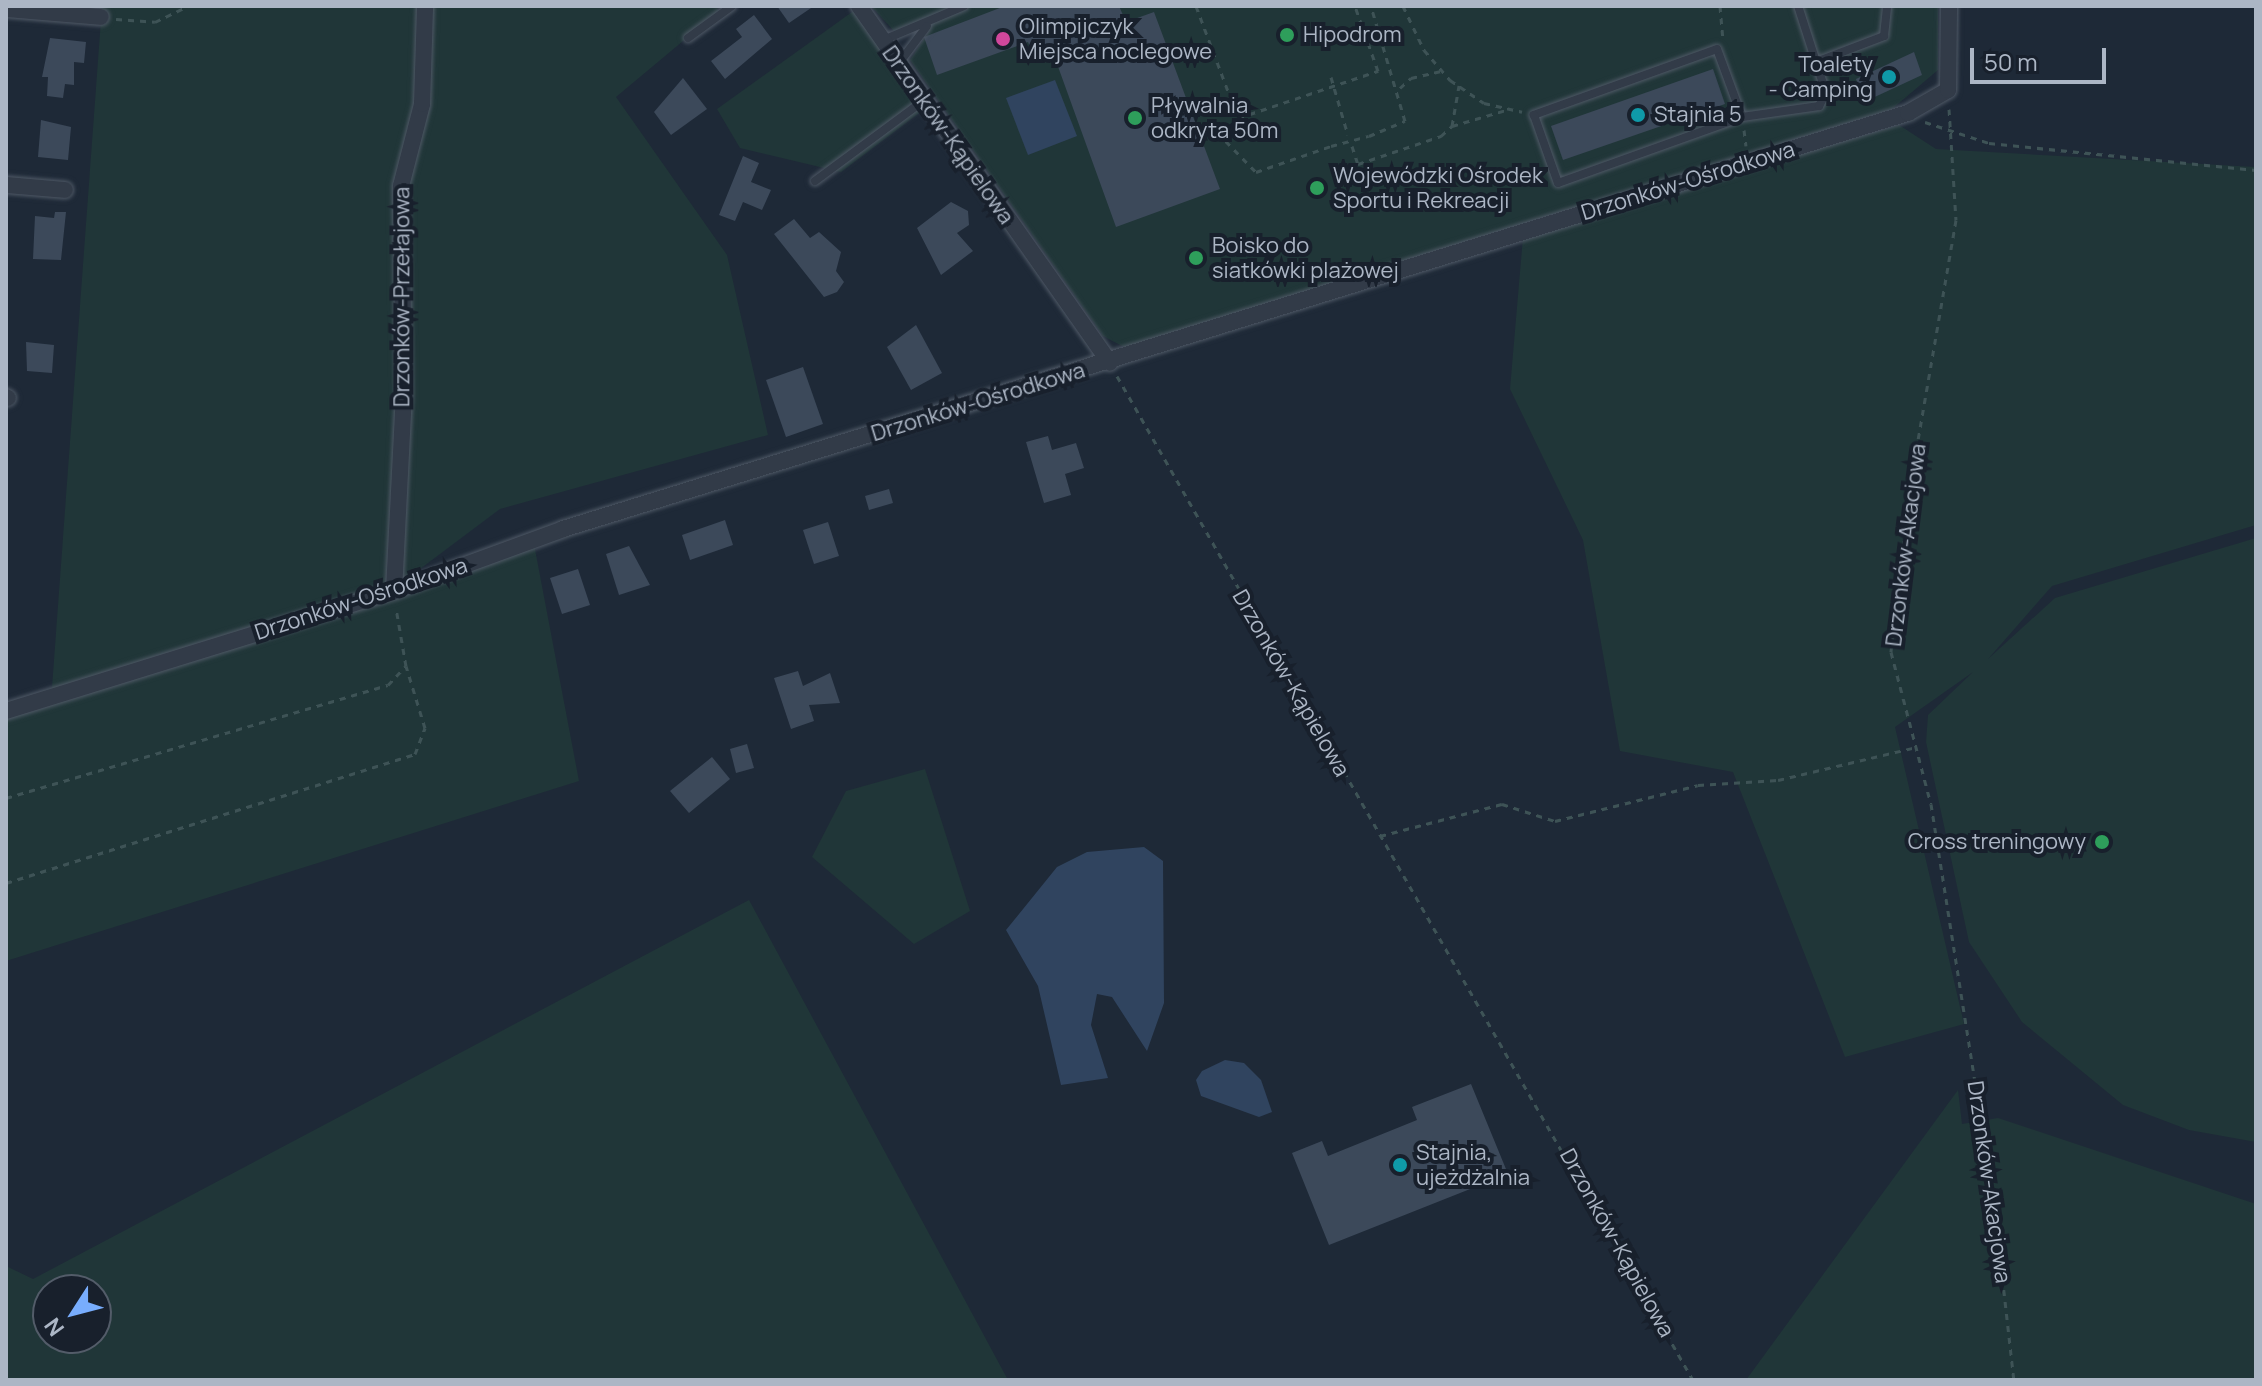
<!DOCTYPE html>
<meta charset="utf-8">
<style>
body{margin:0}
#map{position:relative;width:2262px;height:1386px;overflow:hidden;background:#1e2937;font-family:Manrope,sans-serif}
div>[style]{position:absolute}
.green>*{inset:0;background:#203638}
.water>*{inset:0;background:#30445f}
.building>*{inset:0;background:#3c495a}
.path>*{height:3px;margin-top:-1.5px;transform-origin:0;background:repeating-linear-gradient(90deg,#3e5356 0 6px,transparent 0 12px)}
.roads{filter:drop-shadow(0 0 2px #4f5966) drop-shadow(0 0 2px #4f5966)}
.service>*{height:8px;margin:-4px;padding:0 4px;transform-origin:4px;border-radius:4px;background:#323b48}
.minor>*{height:16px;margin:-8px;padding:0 8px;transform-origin:8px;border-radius:8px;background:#323b48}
.path-bridge>*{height:3px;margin-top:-1.5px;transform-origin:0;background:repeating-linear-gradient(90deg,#3e5356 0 6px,transparent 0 12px)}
.dots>*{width:22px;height:22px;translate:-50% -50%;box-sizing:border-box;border:4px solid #18202c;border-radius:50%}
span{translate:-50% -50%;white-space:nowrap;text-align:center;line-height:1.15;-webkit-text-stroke:8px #18202c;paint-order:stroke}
.poi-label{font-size:22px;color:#acb6c5}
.left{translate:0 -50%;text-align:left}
.right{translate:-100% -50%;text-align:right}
.street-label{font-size:22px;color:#acb6c5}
.frame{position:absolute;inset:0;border:8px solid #acb6c5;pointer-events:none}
.north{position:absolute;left:32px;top:1274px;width:80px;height:80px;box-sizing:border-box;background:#18202c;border:2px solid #535c69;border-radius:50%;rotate:234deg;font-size:22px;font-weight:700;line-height:32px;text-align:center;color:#acb6c5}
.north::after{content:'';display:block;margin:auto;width:28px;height:36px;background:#78adfd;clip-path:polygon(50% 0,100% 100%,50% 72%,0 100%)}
.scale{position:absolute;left:1970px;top:48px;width:136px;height:36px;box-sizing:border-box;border:4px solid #acb6c5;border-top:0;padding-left:10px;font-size:24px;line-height:28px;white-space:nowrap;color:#acb6c5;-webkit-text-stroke:6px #18202c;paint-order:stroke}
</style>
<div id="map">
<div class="green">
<div style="clip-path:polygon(102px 6px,715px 6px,719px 11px,616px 97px,727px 255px,768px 435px,500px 509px,384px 596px,534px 544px,579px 781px,6px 961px,6px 715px,51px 701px)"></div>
<div style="clip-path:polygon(871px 6px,1938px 6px,1938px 70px,1892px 109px,1124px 347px,1103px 336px,910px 60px,929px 31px,924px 19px,894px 31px)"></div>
<div style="clip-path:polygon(859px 7px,927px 107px,841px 172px,740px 148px,717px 109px)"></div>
<div style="clip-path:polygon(1899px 125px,1936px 149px,2256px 167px,2256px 525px,2052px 586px,1988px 659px,2055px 598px,2256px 538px,2256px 1142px,2189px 1130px,2123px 1105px,2022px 1022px,1969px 942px,1926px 742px,1928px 715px,1973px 672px,1895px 727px,1964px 1024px,1845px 1057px,1733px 772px,1620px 751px,1583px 540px,1510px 389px,1523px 237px)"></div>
<div style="clip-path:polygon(925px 769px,970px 911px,914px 944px,812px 857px,846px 791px)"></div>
<div style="clip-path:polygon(evenodd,749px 900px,1008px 1380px,6px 1380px,6px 1266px,33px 1279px,749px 900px,48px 1290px,96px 1290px,96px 1338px,48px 1338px,48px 1290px)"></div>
<div style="clip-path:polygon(1958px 1090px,1962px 1124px,1998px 1118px,2256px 1204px,2256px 1380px,1746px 1380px)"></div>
</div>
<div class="water">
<div style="clip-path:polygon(1055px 80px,1077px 136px,1028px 155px,1006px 98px)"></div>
<div style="clip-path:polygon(1144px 847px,1163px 861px,1164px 1003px,1147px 1051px,1112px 997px,1097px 994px,1091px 1025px,1108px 1078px,1061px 1085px,1038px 986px,1006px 930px,1057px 867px,1087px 852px)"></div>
<div style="clip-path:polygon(1225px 1060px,1244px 1063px,1261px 1080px,1272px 1112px,1259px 1117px,1201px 1096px,1196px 1080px,1202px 1071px)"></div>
</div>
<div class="building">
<div style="clip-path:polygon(777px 6px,814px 6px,789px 23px)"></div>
<div style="clip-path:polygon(1005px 6px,1119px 6px,1126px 22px,1154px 12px,1220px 189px,1116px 227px,1052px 50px,1032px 52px,1028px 42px,937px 75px,924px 37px)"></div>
<div style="clip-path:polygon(754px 15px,772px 39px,725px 79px,711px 61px,742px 37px,736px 29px)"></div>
<div style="clip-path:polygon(50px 38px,86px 42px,84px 63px,74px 62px,74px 85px,65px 84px,63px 98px,47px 96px,48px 77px,42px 77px)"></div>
<div style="clip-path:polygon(1914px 52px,1922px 75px,1864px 102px,1856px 79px)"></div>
<div style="clip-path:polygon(1713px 69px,1725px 104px,1563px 160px,1551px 126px)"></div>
<div style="clip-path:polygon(683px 78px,707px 109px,671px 135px,654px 112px)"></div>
<div style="clip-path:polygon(41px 120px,71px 127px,68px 160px,38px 157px)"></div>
<div style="clip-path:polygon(743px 156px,759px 163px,751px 182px,771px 190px,762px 210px,743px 202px,735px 221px,719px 215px)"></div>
<div style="clip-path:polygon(951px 202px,968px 211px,969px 225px,957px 233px,973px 251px,941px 275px,917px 228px)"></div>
<div style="clip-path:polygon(55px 212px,66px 212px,61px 260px,33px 259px,35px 216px,54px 218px)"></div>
<div style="clip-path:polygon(794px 219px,810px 238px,819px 232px,841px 252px,836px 271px,844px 282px,837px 292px,824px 297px,774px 234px)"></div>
<div style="clip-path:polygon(916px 325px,942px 373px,911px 390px,887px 347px)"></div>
<div style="clip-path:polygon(26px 342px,54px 345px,52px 373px,27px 371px)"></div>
<div style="clip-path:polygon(803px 367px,823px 424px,786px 437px,766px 380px)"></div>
<div style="clip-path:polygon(1048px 436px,1052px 450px,1076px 443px,1084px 468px,1065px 474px,1071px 495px,1044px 503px,1026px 442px)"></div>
<div style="clip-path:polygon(889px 489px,893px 503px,869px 510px,865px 496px)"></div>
<div style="clip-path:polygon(725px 520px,733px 545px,690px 560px,682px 535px)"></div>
<div style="clip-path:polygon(828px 522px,839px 556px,814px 564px,803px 530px)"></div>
<div style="clip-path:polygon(629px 546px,650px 585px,619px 595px,606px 554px)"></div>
<div style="clip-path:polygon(578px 569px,590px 605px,562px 614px,550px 578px)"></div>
<div style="clip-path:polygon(798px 671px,803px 686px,830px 673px,840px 703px,809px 705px,814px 721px,791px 729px,774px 678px)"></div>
<div style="clip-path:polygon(747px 744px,754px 768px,736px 773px,730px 749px)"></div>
<div style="clip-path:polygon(712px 757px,730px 779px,689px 813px,670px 791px)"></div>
<div style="clip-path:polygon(1471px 1084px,1508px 1174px,1329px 1245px,1292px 1153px,1322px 1141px,1328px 1156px,1417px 1120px,1412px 1107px)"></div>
</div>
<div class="path">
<div style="left:1196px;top:6px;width:120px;rotate:69.4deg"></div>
<div style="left:1238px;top:118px;width:148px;rotate:-18.6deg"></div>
<div style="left:1378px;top:71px;width:69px;rotate:-109.5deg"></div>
<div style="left:1403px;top:6px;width:49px;rotate:64.5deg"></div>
<div style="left:1424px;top:50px;width:40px;rotate:49deg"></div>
<div style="left:1450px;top:80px;width:41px;rotate:34.1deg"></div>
<div style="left:1484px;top:103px;width:39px;rotate:13deg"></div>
<div style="left:1720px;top:6px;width:32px;rotate:85deg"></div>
<div style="left:116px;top:19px;width:39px;rotate:4deg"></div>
<div style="left:155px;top:22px;width:37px;rotate:-26deg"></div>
<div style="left:1331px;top:77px;width:60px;rotate:73.7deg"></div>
<div style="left:1400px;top:88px;width:15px;rotate:-42deg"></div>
<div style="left:1411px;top:78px;width:32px;rotate:-13deg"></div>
<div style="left:1949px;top:109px;width:111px;rotate:86.4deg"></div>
<div style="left:1956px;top:220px;width:265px;rotate:99.8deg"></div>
<div style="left:1911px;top:481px;width:172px;rotate:96.7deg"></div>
<div style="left:1891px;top:652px;width:157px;rotate:75.3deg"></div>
<div style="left:1931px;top:804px;width:395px;rotate:81deg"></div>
<div style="left:1993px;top:1194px;width:187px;rotate:83.6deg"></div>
<div style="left:1925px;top:122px;width:67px;rotate:18.2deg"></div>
<div style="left:1989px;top:143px;width:268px;rotate:5.8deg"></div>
<div style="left:1209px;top:124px;width:67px;rotate:45.6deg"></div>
<div style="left:1256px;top:172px;width:79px;rotate:-19.1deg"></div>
<div style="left:1452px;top:126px;width:56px;rotate:-16.5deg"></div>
<div style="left:1744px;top:130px;width:16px;rotate:83deg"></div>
<div style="left:1369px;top:136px;width:39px;rotate:-23deg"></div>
<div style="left:1405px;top:121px;width:120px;rotate:-106.5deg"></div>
<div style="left:1352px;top:146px;width:29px;rotate:72deg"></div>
<div style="left:1358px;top:164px;width:88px;rotate:-18.6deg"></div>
<div style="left:1441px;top:136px;width:15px;rotate:-42deg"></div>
<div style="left:1452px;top:126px;width:41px;rotate:-80.1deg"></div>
<div style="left:1117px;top:376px;width:1157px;rotate:60.16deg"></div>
<div style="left:6px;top:798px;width:398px;rotate:-16.5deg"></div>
<div style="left:388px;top:685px;width:26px;rotate:-47deg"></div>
<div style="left:406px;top:666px;width:59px;rotate:-99.8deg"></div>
<div style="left:1380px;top:836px;width:126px;rotate:-14.7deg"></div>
<div style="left:1502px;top:804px;width:56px;rotate:17.8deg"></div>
<div style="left:1555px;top:821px;width:147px;rotate:-14.1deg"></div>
<div style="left:1698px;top:785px;width:80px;rotate:-3.6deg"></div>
<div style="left:1778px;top:780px;width:143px;rotate:-13.4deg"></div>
<div style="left:6px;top:883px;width:429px;rotate:-17.5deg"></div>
<div style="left:415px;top:754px;width:28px;rotate:-69deg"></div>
<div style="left:425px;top:728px;width:65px;rotate:-107deg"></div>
</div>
<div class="roads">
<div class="service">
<div style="left:688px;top:38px;width:54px;rotate:-36deg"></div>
<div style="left:881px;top:41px;width:90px;rotate:-22.9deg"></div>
<div style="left:1816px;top:62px;width:73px;rotate:-20.9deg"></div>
<div style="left:1884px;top:36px;width:30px;rotate:-84deg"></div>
<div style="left:899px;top:63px;width:46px;rotate:-52.9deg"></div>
<div style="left:1742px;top:117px;width:72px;rotate:-110.2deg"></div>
<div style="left:1717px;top:49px;width:195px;rotate:160.2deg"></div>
<div style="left:1534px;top:115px;width:72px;rotate:70.6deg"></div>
<div style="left:1558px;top:183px;width:195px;rotate:-19.7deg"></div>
<div style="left:1742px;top:117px;width:78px;rotate:-8.1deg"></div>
<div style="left:1819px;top:106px;width:15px;rotate:-62deg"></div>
<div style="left:1826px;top:93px;width:91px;rotate:-107.8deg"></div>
<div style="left:815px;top:181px;width:134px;rotate:-36.5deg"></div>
</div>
<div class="minor">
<div style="left:859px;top:6px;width:436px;rotate:54.9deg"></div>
<div style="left:6px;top:9px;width:95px;rotate:4.8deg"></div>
<div style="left:6px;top:185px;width:59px;rotate:4.8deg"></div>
<div style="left:6px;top:397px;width:2px;rotate:27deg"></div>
<div style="left:394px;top:591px;width:197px;rotate:-87.1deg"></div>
<div style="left:404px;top:394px;width:208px;rotate:-90.8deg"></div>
<div style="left:401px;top:186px;width:85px;rotate:-75.6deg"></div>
<div style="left:422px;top:104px;width:98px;rotate:-88.2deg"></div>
<div style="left:6px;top:711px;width:406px;rotate:-17.2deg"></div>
<div style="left:394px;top:591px;width:180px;rotate:-20.1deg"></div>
<div style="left:563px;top:529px;width:1408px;rotate:-17.19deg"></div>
<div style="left:1908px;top:113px;width:46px;rotate:-29.9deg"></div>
<div style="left:1948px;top:90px;width:84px;rotate:-89.3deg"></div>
</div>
</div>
<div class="path-bridge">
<div style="left:1331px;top:146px;width:39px;rotate:-15deg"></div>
</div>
<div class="dots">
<div style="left:1287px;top:35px;background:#2e9e5b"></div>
<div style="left:1003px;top:39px;background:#d1479c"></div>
<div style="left:1889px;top:77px;background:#0f9aa8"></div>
<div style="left:1638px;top:115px;background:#0f9aa8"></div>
<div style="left:1135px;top:118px;background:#2e9e5b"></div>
<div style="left:1317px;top:188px;background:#2e9e5b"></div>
<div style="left:1196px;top:258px;background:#2e9e5b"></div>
<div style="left:2102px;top:842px;background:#2e9e5b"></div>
<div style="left:1400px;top:1165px;background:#0f9aa8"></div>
</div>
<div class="poi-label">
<span class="left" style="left:1019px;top:39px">Olimpijczyk<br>Miejsca noclegowe</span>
<span class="left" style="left:1303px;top:35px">Hipodrom</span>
<span class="right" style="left:1873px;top:77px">Toalety<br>- Camping</span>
<span class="left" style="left:1151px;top:118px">Pływalnia<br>odkryta 50m</span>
<span class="left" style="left:1654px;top:115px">Stajnia 5</span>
<span class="left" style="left:1333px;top:188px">Wojewódzki Ośrodek<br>Sportu i Rekreacji</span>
<span class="left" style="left:1212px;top:258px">Boisko do<br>siatkówki plażowej</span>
<span class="right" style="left:2086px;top:842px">Cross treningowy</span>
<span class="left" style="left:1416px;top:1165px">Stajnia,<br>ujeżdżalnia</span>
</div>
<div class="street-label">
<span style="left:948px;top:135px;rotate:55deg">Drzonków-Kąpielowa</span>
<span style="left:1688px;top:181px;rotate:-17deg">Drzonków-Ośrodkowa</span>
<span style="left:402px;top:297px;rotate:-90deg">Drzonków-Przełajowa</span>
<span style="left:978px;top:402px;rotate:-17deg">Drzonków-Ośrodkowa</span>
<span style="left:1906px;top:545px;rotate:-83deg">Drzonków-Akacjowa</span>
<span style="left:361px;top:599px;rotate:-18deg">Drzonków-Ośrodkowa</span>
<span style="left:1291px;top:683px;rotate:60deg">Drzonków-Kąpielowa</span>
<span style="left:1989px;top:1182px;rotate:82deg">Drzonków-Akacjowa</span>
<span style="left:1617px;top:1243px;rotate:61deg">Drzonków-Kąpielowa</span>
</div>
<div class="frame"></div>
<div class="north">N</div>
<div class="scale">50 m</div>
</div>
